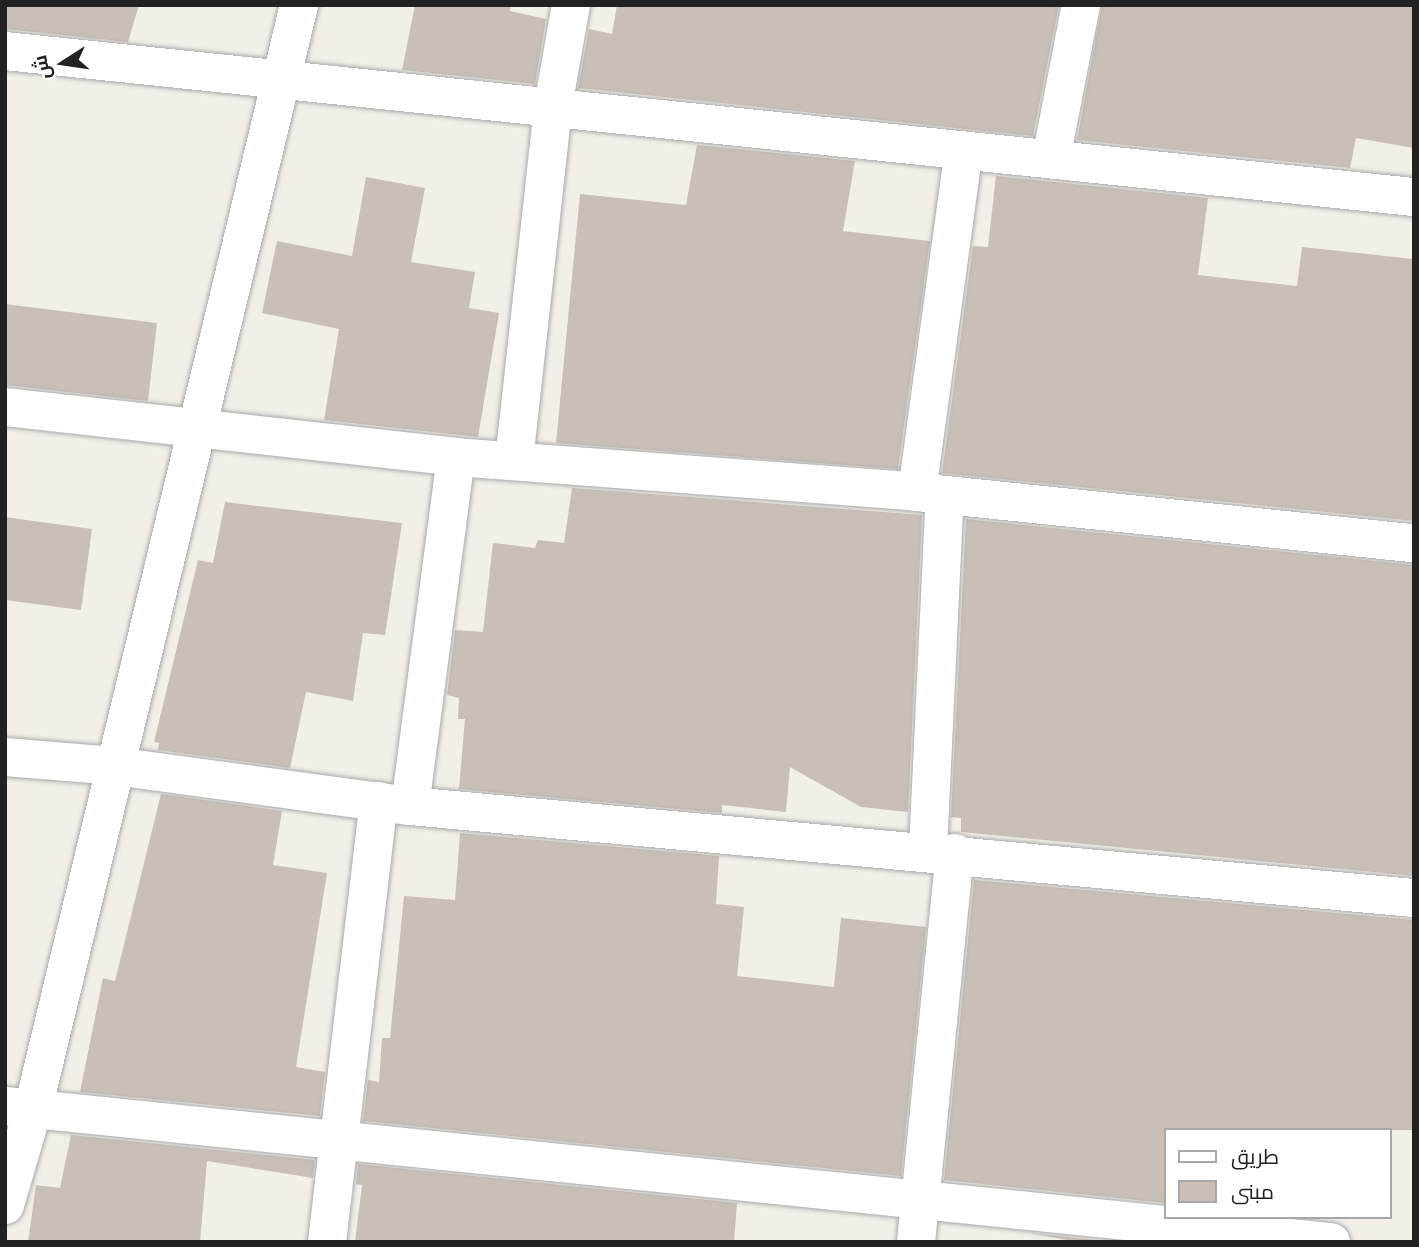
<!DOCTYPE html>
<meta charset="utf-8">
<style>
body{margin:0}
#map{position:relative;width:1419px;height:1247px;overflow:hidden;background:#f2efe9;font-family:Montserrat,Cairo,sans-serif}
div>[style]{position:absolute}
.building>*{inset:0;background:#c7bfb8}
.roads{filter:drop-shadow(0 0 2px #a9a9a9) drop-shadow(0 0 2px #a9a9a9)}
.street>*{height:38px;margin:-19px;padding:0 19px;transform-origin:19px;border-radius:19px;background:#fff}
span{translate:-50% -50%;white-space:nowrap;text-align:center;line-height:1.15;-webkit-text-stroke:6px #fff;paint-order:stroke}
.frame{position:absolute;inset:0;border:7px solid #222;pointer-events:none}
.legend{position:absolute;left:1164px;top:1128px;width:228px;height:91px;box-sizing:border-box;background:#fff;border:2px solid #a7a7a7;margin:0;padding:9px 12px;list-style:none;font-size:21px;color:#222}
.legend li{display:flex;align-items:center;gap:14px;height:35px}
.legend b{width:35px;border:2px solid #a7a7a7}
.north{position:absolute;left:28px;top:28px;width:70px;height:70px;-webkit-text-stroke:5px #fff;paint-order:stroke;rotate:258deg;font-size:19px;font-weight:700;line-height:28px;text-align:center;color:#222}
.north::after{content:'';display:block;margin:auto;width:24px;height:32px;background:#222;clip-path:polygon(50% 0,100% 100%,50% 72%,0 100%)}
</style>
<div id="map">
<div class="building">
<div style="clip-path:polygon(5px 5px,139px 5px,128px 42px,5px 29px)"></div>
<div style="clip-path:polygon(415px 5px,511px 5px,510px 11px,546px 19px,535px 84px,402px 70px)"></div>
<div style="clip-path:polygon(617px 5px,1059px 5px,1033px 136px,578px 88px,589px 29px,612px 34px)"></div>
<div style="clip-path:polygon(1102px 5px,1414px 5px,1414px 148px,1356px 138px,1350px 168px,1077px 140px)"></div>
<div style="clip-path:polygon(697px 145px,855px 161px,843px 231px,930px 241px,898px 469px,556px 443px,580px 194px,686px 205px)"></div>
<div style="clip-path:polygon(996px 176px,1208px 198px,1198px 275px,1297px 286px,1302px 247px,1414px 259px,1414px 521px,942px 473px,973px 246px,988px 247px)"></div>
<div style="clip-path:polygon(366px 177px,425px 188px,411px 262px,475px 272px,469px 308px,499px 313px,478px 437px,324px 420px,339px 329px,262px 313px,277px 241px,352px 256px)"></div>
<div style="clip-path:polygon(5px 304px,157px 323px,148px 401px,5px 385px)"></div>
<div style="clip-path:polygon(572px 488px,922px 515px,908px 812px,861px 807px,790px 767px,786px 812px,722px 805px,722px 813px,459px 789px,465px 719px,458px 719px,459px 698px,447px 695px,455px 630px,483px 632px,493px 543px,535px 548px,538px 540px,564px 543px)"></div>
<div style="clip-path:polygon(225px 502px,402px 523px,385px 635px,363px 633px,353px 701px,306px 692px,290px 768px,158px 750px,159px 743px,154px 742px,198px 560px,213px 563px)"></div>
<div style="clip-path:polygon(5px 517px,92px 529px,81px 610px,5px 600px)"></div>
<div style="clip-path:polygon(966px 519px,1414px 565px,1414px 876px,961px 832px,961px 818px,951px 817px)"></div>
<div style="clip-path:polygon(161px 794px,282px 811px,273px 865px,327px 873px,296px 1067px,325px 1072px,320px 1116px,80px 1092px,103px 978px,115px 981px)"></div>
<div style="clip-path:polygon(460px 833px,719px 856px,716px 904px,744px 907px,737px 976px,834px 987px,841px 918px,926px 927px,901px 1176px,363px 1121px,368px 1080px,379px 1082px,382px 1038px,390px 1038px,404px 896px,455px 900px)"></div>
<div style="clip-path:polygon(974px 880px,1414px 920px,1414px 1130px,1165px 1130px,1165px 1203px,944px 1180px)"></div>
<div style="clip-path:polygon(71px 1135px,315px 1160px,313px 1178px,207px 1161px,200px 1242px,28px 1242px,36px 1185px,60px 1188px)"></div>
<div style="clip-path:polygon(358px 1164px,737px 1203px,734px 1242px,355px 1242px,362px 1185px,356px 1184px)"></div>
<div style="clip-path:polygon(1029px 1233px,1114px 1242px,1078px 1242px)"></div>
</div>
<div class="roads">
<div class="street">
<div style="left:5px;top:51px;width:1417px;rotate:5.92deg"></div>
<div style="left:1051px;top:159px;width:157px;rotate:-79deg"></div>
<div style="left:5px;top:407px;width:454px;rotate:6.3deg"></div>
<div style="left:456px;top:457px;width:462px;rotate:4.3deg"></div>
<div style="left:917px;top:492px;width:500px;rotate:5.9deg"></div>
<div style="left:514px;top:461px;width:357px;rotate:-83.7deg"></div>
<div style="left:553px;top:106px;width:103px;rotate:-79.9deg"></div>
<div style="left:917px;top:492px;width:344px;rotate:-82.2deg"></div>
<div style="left:5px;top:757px;width:109px;rotate:4.7deg"></div>
<div style="left:114px;top:766px;width:299px;rotate:7.7deg"></div>
<div style="left:410px;top:806px;width:1008px;rotate:5.24deg"></div>
<div style="left:410px;top:806px;width:352px;rotate:-82.5deg"></div>
<div style="left:928px;top:850px;width:354px;rotate:-87.3deg"></div>
<div style="left:5px;top:1106px;width:1333px;rotate:5.86deg"></div>
<div style="left:5px;top:1205px;width:100px;rotate:-73.7deg"></div>
<div style="left:33px;top:1109px;width:1136px;rotate:-76.45deg"></div>
<div style="left:327px;top:1242px;width:444px;rotate:-83.3deg"></div>
<div style="left:916px;top:1242px;width:391px;rotate:-84.3deg"></div>
</div>
</div>
<div class="frame"></div>
<ul class="legend">
<li><b style="height:9px;background:#fff"></b>طريق</li>
<li><b style="height:19px;background:#c7bfb8"></b>مبنى</li>
</ul>
<div class="north">ش</div>
</div>
